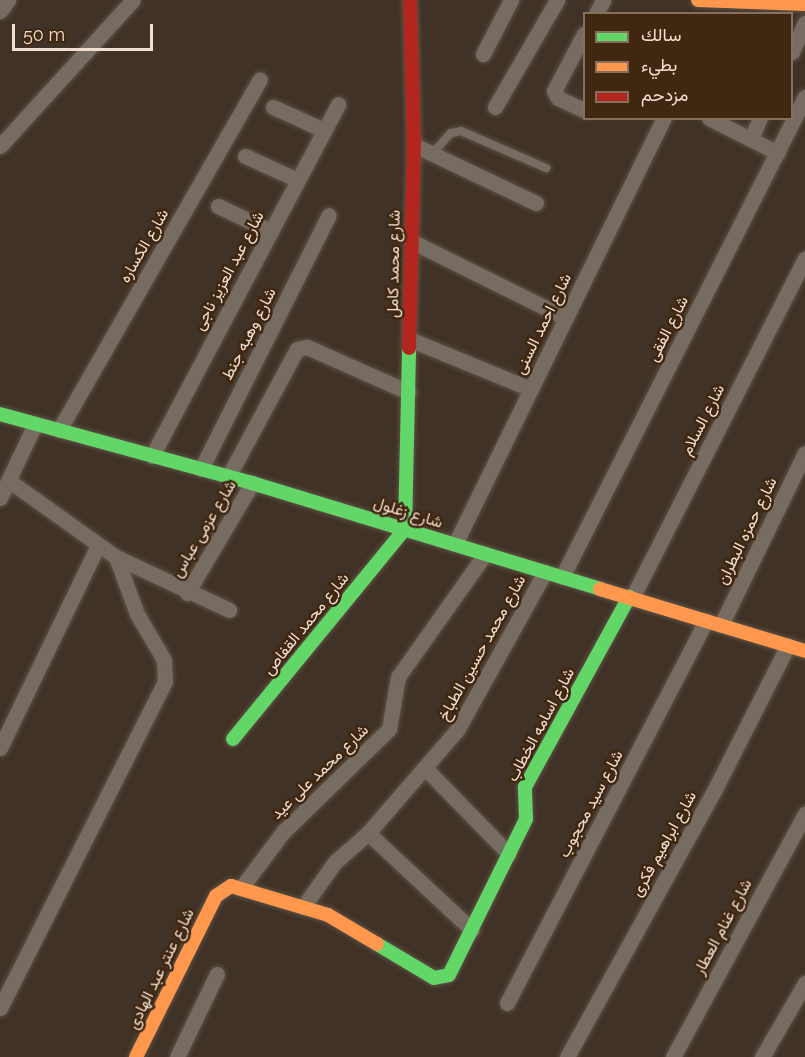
<!DOCTYPE html>
<meta charset="utf-8">
<style>
body{margin:0}
#map{position:relative;width:805px;height:1057px;overflow:hidden;background:#403226;font-family:Raleway,Vazirmatn,sans-serif}
div>[style]{position:absolute}
.roads{filter:drop-shadow(0 0 2px #5d5146) drop-shadow(0 0 2px #5d5146)}
.lane>*{height:8px;margin:-4px;padding:0 4px;transform-origin:4px;border-radius:4px;background:#776c62}
.street>*{height:15px;margin:-7.5px;padding:0 7.5px;transform-origin:7.5px;border-radius:7.5px;background:#776c62}
.fast>*{height:14px;margin:-7px;padding:0 7px;transform-origin:7px;border-radius:7px;background:#63d668}
.slow>*{height:14px;margin:-7px;padding:0 7px;transform-origin:7px;border-radius:7px;background:#ff974d}
.jam>*{height:14px;margin:-7px;padding:0 7px;transform-origin:7px;border-radius:7px;background:#b3261e}
span{translate:-50% -50%;white-space:nowrap;text-align:center;line-height:1.15;-webkit-text-stroke:5px #402710;paint-order:stroke}
.street-label{font-size:16px;color:#f0ded1}
.legend{position:absolute;left:583px;top:12px;width:210px;height:108px;box-sizing:border-box;background:#402710;border:2px solid #86705d;margin:0;padding:8px 10px;list-style:none;font-size:18px;color:#f0ded1}
.legend li{display:flex;align-items:center;gap:12px;height:30px}
.legend b{width:30px;border:2px solid #86705d}
.scale{position:absolute;left:12px;top:24px;width:141px;height:27px;box-sizing:border-box;border:3px solid #f0ded1;border-top:0;padding-left:8px;font-size:18px;line-height:21px;white-space:nowrap;color:#f0ded1;-webkit-text-stroke:4px #402710;paint-order:stroke}
</style>
<div id="map">
<div class="roads">
<div class="lane">
<div style="left:432px;top:154px;width:28px;rotate:-48deg"></div>
<div style="left:451px;top:133px;width:10px;rotate:-11deg"></div>
<div style="left:461px;top:131px;width:93px;rotate:23.5deg"></div>
</div>
<div class="street">
<div style="left:0;top:11px;width:14px;rotate:-54deg"></div>
<div style="left:596px;top:14px;width:16px;rotate:-63deg"></div>
<div style="left:584px;top:34px;width:64px;rotate:117.8deg"></div>
<div style="left:554px;top:91px;width:8px;rotate:60deg"></div>
<div style="left:558px;top:98px;width:29px;rotate:25deg"></div>
<div style="left:792px;top:52px;width:32px;rotate:-66deg"></div>
<div style="left:483px;top:54px;width:61px;rotate:-62.6deg"></div>
<div style="left:273px;top:107px;width:56px;rotate:24.3deg"></div>
<div style="left:495px;top:107px;width:124px;rotate:-59.9deg"></div>
<div style="left:709px;top:118px;width:77px;rotate:26.9deg"></div>
<div style="left:751px;top:139px;width:23px;rotate:-67deg"></div>
<div style="left:414px;top:145px;width:135px;rotate:25.4deg"></div>
<div style="left:0;top:146px;width:197px;rotate:-47.7deg"></div>
<div style="left:245px;top:156px;width:58px;rotate:24.4deg"></div>
<div style="left:218px;top:206px;width:59px;rotate:25.3deg"></div>
<div style="left:411px;top:241px;width:173px;rotate:26.4deg"></div>
<div style="left:409px;top:339px;width:132px;rotate:22.3deg"></div>
<div style="left:59px;top:430px;width:404px;rotate:-60.2deg"></div>
<div style="left:152px;top:456px;width:398px;rotate:-62.1deg"></div>
<div style="left:201px;top:469px;width:284px;rotate:-63.3deg"></div>
<div style="left:228px;top:477px;width:145px;rotate:-61.7deg"></div>
<div style="left:297px;top:349px;width:10px;rotate:-11deg"></div>
<div style="left:307px;top:347px;width:111px;rotate:24deg"></div>
<div style="left:8px;top:480px;width:133px;rotate:35.5deg"></div>
<div style="left:116px;top:557px;width:125px;rotate:25.1deg"></div>
<div style="left:0;top:498px;width:82px;rotate:-64.7deg"></div>
<div style="left:455px;top:544px;width:475px;rotate:-63.9deg"></div>
<div style="left:562px;top:577px;width:538px;rotate:-63.15deg"></div>
<div style="left:187px;top:593px;width:128px;rotate:-59.4deg"></div>
<div style="left:632px;top:598px;width:381px;rotate:-63deg"></div>
<div style="left:721px;top:625px;width:191px;rotate:-64deg"></div>
<div style="left:0;top:748px;width:225px;rotate:-64.2deg"></div>
<div style="left:425px;top:768px;width:120px;rotate:45.7deg"></div>
<div style="left:368px;top:833px;width:142px;rotate:43deg"></div>
<div style="left:241px;top:888px;width:70px;rotate:-53.1deg"></div>
<div style="left:283px;top:832px;width:148px;rotate:-44.2deg"></div>
<div style="left:389px;top:729px;width:53px;rotate:-80.2deg"></div>
<div style="left:398px;top:677px;width:151px;rotate:-54.7deg"></div>
<div style="left:303px;top:907px;width:55px;rotate:-54.6deg"></div>
<div style="left:335px;top:862px;width:44px;rotate:-41.3deg"></div>
<div style="left:368px;top:833px;width:136px;rotate:-49.2deg"></div>
<div style="left:457px;top:730px;width:181px;rotate:-60.9deg"></div>
<div style="left:507px;top:1003px;width:431px;rotate:-62.5deg"></div>
<div style="left:0;top:1008px;width:366px;rotate:-63.2deg"></div>
<div style="left:165px;top:681px;width:21px;rotate:-93deg"></div>
<div style="left:164px;top:660px;width:53px;rotate:-120.4deg"></div>
<div style="left:137px;top:614px;width:61px;rotate:-110.2deg"></div>
<div style="left:177px;top:1057px;width:92px;rotate:-64.3deg"></div>
<div style="left:567px;top:1057px;width:306px;rotate:-61.1deg"></div>
<div style="left:715px;top:789px;width:161px;rotate:-63.1deg"></div>
<div style="left:673px;top:1057px;width:277px;rotate:-61.5deg"></div>
<div style="left:762px;top:1057px;width:86px;rotate:-59.8deg"></div>
</div>
<div class="fast">
<div style="left:0;top:414px;width:261px;rotate:15.3deg"></div>
<div style="left:252px;top:483px;width:364px;rotate:16.9deg"></div>
<div style="left:233px;top:739px;width:271px;rotate:-50.7deg"></div>
<div style="left:405px;top:529px;width:181px;rotate:-88.7deg"></div>
<div style="left:377px;top:944px;width:66px;rotate:30.8deg"></div>
<div style="left:434px;top:978px;width:15px;rotate:-11deg"></div>
<div style="left:449px;top:975px;width:174px;rotate:-63.7deg"></div>
<div style="left:526px;top:819px;width:32px;rotate:-92deg"></div>
<div style="left:525px;top:787px;width:217px;rotate:-61.3deg"></div>
</div>
<div class="slow">
<div style="left:698px;top:0;width:107px;rotate:2.1deg"></div>
<div style="left:600px;top:589px;width:214px;rotate:16.8deg"></div>
<div style="left:136px;top:1057px;width:180px;rotate:-63.6deg"></div>
<div style="left:216px;top:896px;width:18px;rotate:-34deg"></div>
<div style="left:231px;top:886px;width:101px;rotate:16.6deg"></div>
<div style="left:328px;top:915px;width:57px;rotate:30.6deg"></div>
</div>
<div class="jam">
<div style="left:409px;top:348px;width:203px;rotate:-88.6deg"></div>
<div style="left:414px;top:145px;width:145px;rotate:-91.6deg"></div>
</div>
</div>
<div class="street-label">
<span style="left:144px;top:246px;rotate:-60deg">شارع الكساره</span>
<span style="left:394px;top:264px;rotate:-89deg">شارع محمد كامل</span>
<span style="left:229px;top:271px;rotate:-62deg">شارع عبد العزيز ناجى</span>
<span style="left:543px;top:324px;rotate:-64deg">شارع احمد السنى</span>
<span style="left:668px;top:329px;rotate:-63deg">شارع الفقى</span>
<span style="left:249px;top:334px;rotate:-63deg">شارع وهبه جنط</span>
<span style="left:703px;top:420px;rotate:-63deg">شارع السلام</span>
<span style="left:408px;top:513px;rotate:17deg">شارع زغلول</span>
<span style="left:204px;top:529px;rotate:-59deg">شارع عزمى عباس</span>
<span style="left:747px;top:531px;rotate:-64deg">شارع حمزه البطران</span>
<span style="left:306px;top:624px;rotate:-51deg">شارع محمد القفاص</span>
<span style="left:482px;top:648px;rotate:-61deg">شارع محمد حسين الطباخ</span>
<span style="left:541px;top:725px;rotate:-62deg">شارع اسامه الخطاب</span>
<span style="left:320px;top:772px;rotate:-44deg">شارع محمد على عيد</span>
<span style="left:591px;top:804px;rotate:-62deg">شارع سيد محجوب</span>
<span style="left:664px;top:844px;rotate:-61deg">شارع ابراهيم فكرى</span>
<span style="left:723px;top:927px;rotate:-62deg">شارع غنام العطار</span>
<span style="left:161px;top:969px;rotate:-64deg">شارع عنتر عبد الهادى</span>
</div>
<ul class="legend">
<li><b style="height:8px;background:#63d668"></b>سالك</li>
<li><b style="height:8px;background:#ff974d"></b>بطيء</li>
<li><b style="height:8px;background:#b3261e"></b>مزدحم</li>
</ul>
<div class="scale">50 m</div>
</div>
